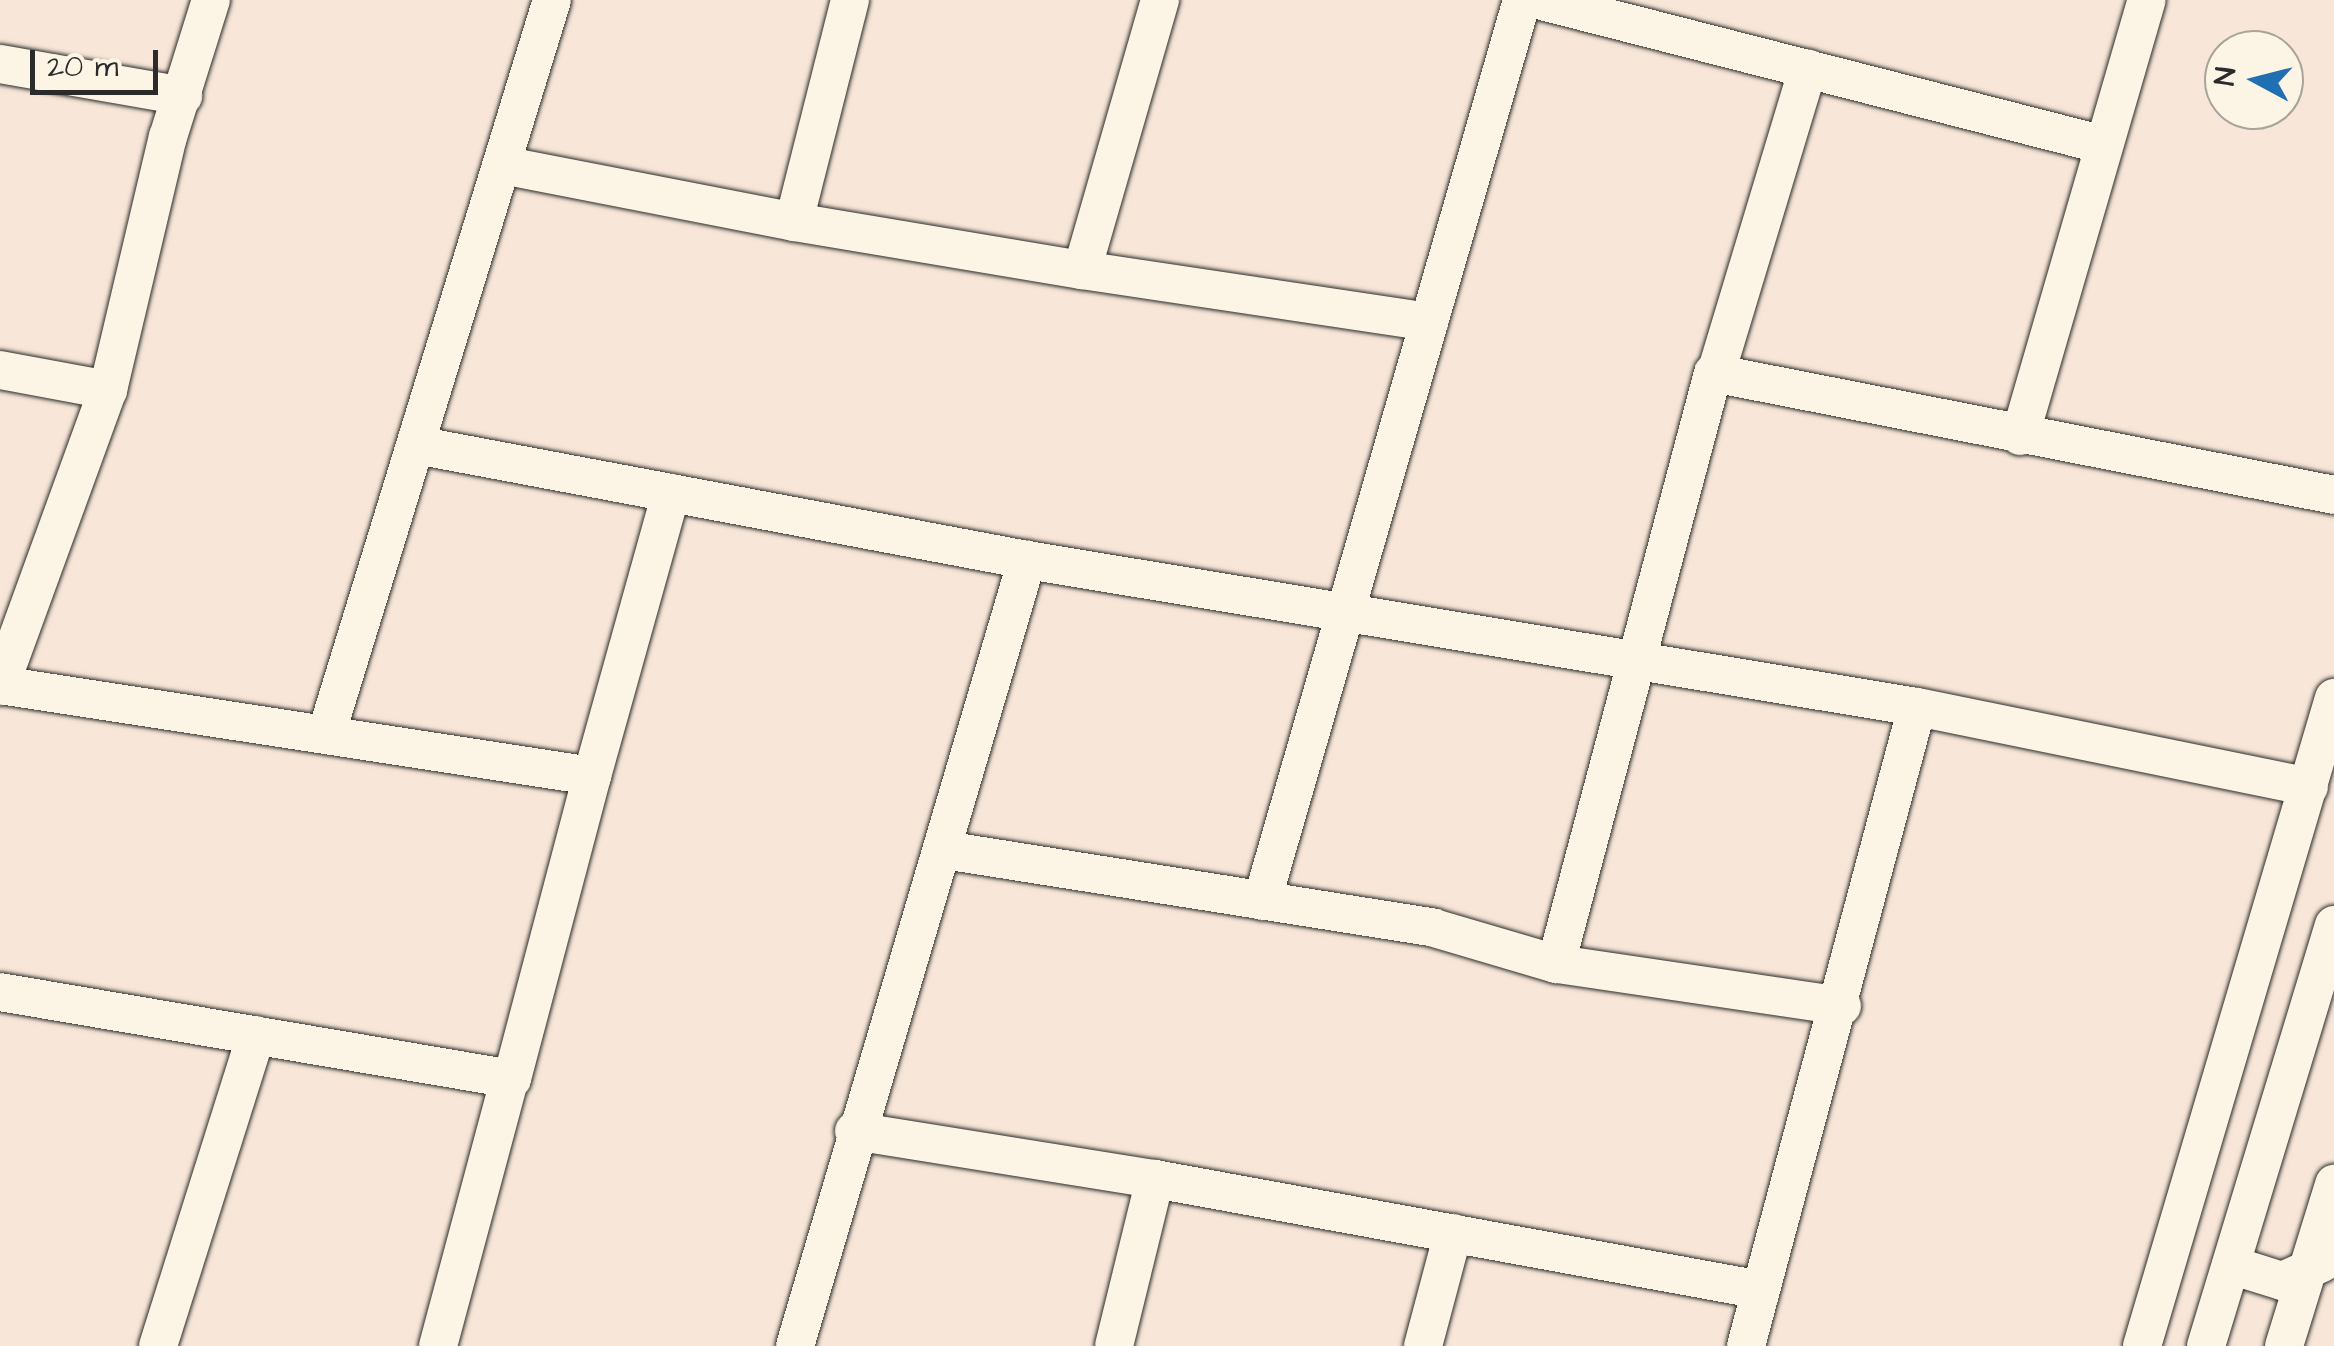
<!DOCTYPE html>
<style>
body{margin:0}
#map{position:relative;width:2334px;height:1346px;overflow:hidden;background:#f8e7d8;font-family:"Architects Daughter",sans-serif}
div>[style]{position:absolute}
.roads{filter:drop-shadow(0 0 2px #2b2b2b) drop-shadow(0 0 2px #2b2b2b)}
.minor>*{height:38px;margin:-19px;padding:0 19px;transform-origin:19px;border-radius:19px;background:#fcf5e5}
span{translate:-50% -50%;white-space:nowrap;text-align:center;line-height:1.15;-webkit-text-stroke:8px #fcf5e5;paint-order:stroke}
.north{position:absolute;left:2204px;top:30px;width:100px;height:100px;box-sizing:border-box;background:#fcf5e5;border:2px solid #a8a49b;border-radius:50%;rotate:277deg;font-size:28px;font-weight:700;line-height:40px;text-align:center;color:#2b2b2b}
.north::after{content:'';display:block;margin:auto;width:35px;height:45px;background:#1f6fb2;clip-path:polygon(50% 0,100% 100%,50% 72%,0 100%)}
.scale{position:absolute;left:30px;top:50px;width:128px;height:45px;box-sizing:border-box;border:5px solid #2b2b2b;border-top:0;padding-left:12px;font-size:30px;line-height:35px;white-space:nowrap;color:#2b2b2b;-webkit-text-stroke:8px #fcf5e5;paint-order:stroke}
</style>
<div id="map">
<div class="roads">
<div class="minor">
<div style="left:850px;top:0;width:229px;rotate:104.2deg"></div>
<div style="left:794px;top:222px;width:292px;rotate:9.5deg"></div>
<div style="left:1160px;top:0;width:281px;rotate:106.1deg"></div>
<div style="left:1082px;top:270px;width:351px;rotate:8.5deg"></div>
<div style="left:1538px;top:0;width:584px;rotate:14.37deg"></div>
<div style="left:0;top:64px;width:186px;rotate:9.9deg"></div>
<div style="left:502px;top:165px;width:298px;rotate:11deg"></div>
<div style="left:0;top:370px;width:110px;rotate:10.5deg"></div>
<div style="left:1716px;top:373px;width:318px;rotate:-73.2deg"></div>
<div style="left:2020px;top:436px;width:454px;rotate:-73.8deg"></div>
<div style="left:416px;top:445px;width:622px;rotate:10.66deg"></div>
<div style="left:0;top:685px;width:599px;rotate:8.74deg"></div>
<div style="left:592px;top:776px;width:313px;rotate:104.8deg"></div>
<div style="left:512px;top:1079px;width:519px;rotate:-170.36deg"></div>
<div style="left:0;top:686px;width:315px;rotate:-70deg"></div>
<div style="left:108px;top:390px;width:260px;rotate:-76.7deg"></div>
<div style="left:168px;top:137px;width:144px;rotate:-72.6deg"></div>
<div style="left:326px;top:735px;width:769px;rotate:-72.91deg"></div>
<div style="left:592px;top:776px;width:294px;rotate:-74.4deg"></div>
<div style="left:944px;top:850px;width:496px;rotate:9deg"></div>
<div style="left:1434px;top:928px;width:127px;rotate:16.4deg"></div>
<div style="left:1262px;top:901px;width:938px;rotate:-73.9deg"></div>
<div style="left:1842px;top:1006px;width:289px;rotate:-171.6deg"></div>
<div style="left:1556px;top:964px;width:611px;rotate:-75.12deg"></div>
<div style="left:1713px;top:373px;width:633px;rotate:11.11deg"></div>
<div style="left:854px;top:1131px;width:305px;rotate:9.1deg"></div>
<div style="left:1155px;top:1179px;width:172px;rotate:103.8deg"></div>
<div style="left:1155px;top:1179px;width:616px;rotate:10.38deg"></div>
<div style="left:2231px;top:1265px;width:53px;rotate:17.4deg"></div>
<div style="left:2282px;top:1281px;width:44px;rotate:-24.2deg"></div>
<div style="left:158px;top:1346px;width:326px;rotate:-72.5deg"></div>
<div style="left:438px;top:1346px;width:278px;rotate:-75deg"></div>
<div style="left:795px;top:1346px;width:820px;rotate:-73.56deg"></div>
<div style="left:1027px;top:560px;width:902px;rotate:9.38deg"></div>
<div style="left:1423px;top:1346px;width:117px;rotate:-75.1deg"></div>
<div style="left:1746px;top:1346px;width:661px;rotate:-75.02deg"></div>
<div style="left:1917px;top:707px;width:400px;rotate:11.5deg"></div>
<div style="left:2142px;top:1346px;width:676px;rotate:-73.5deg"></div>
<div style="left:2206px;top:1346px;width:440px;rotate:-73.1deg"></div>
<div style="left:2284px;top:1346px;width:170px;rotate:-72.8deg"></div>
</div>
</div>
<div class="north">N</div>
<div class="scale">20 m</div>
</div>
